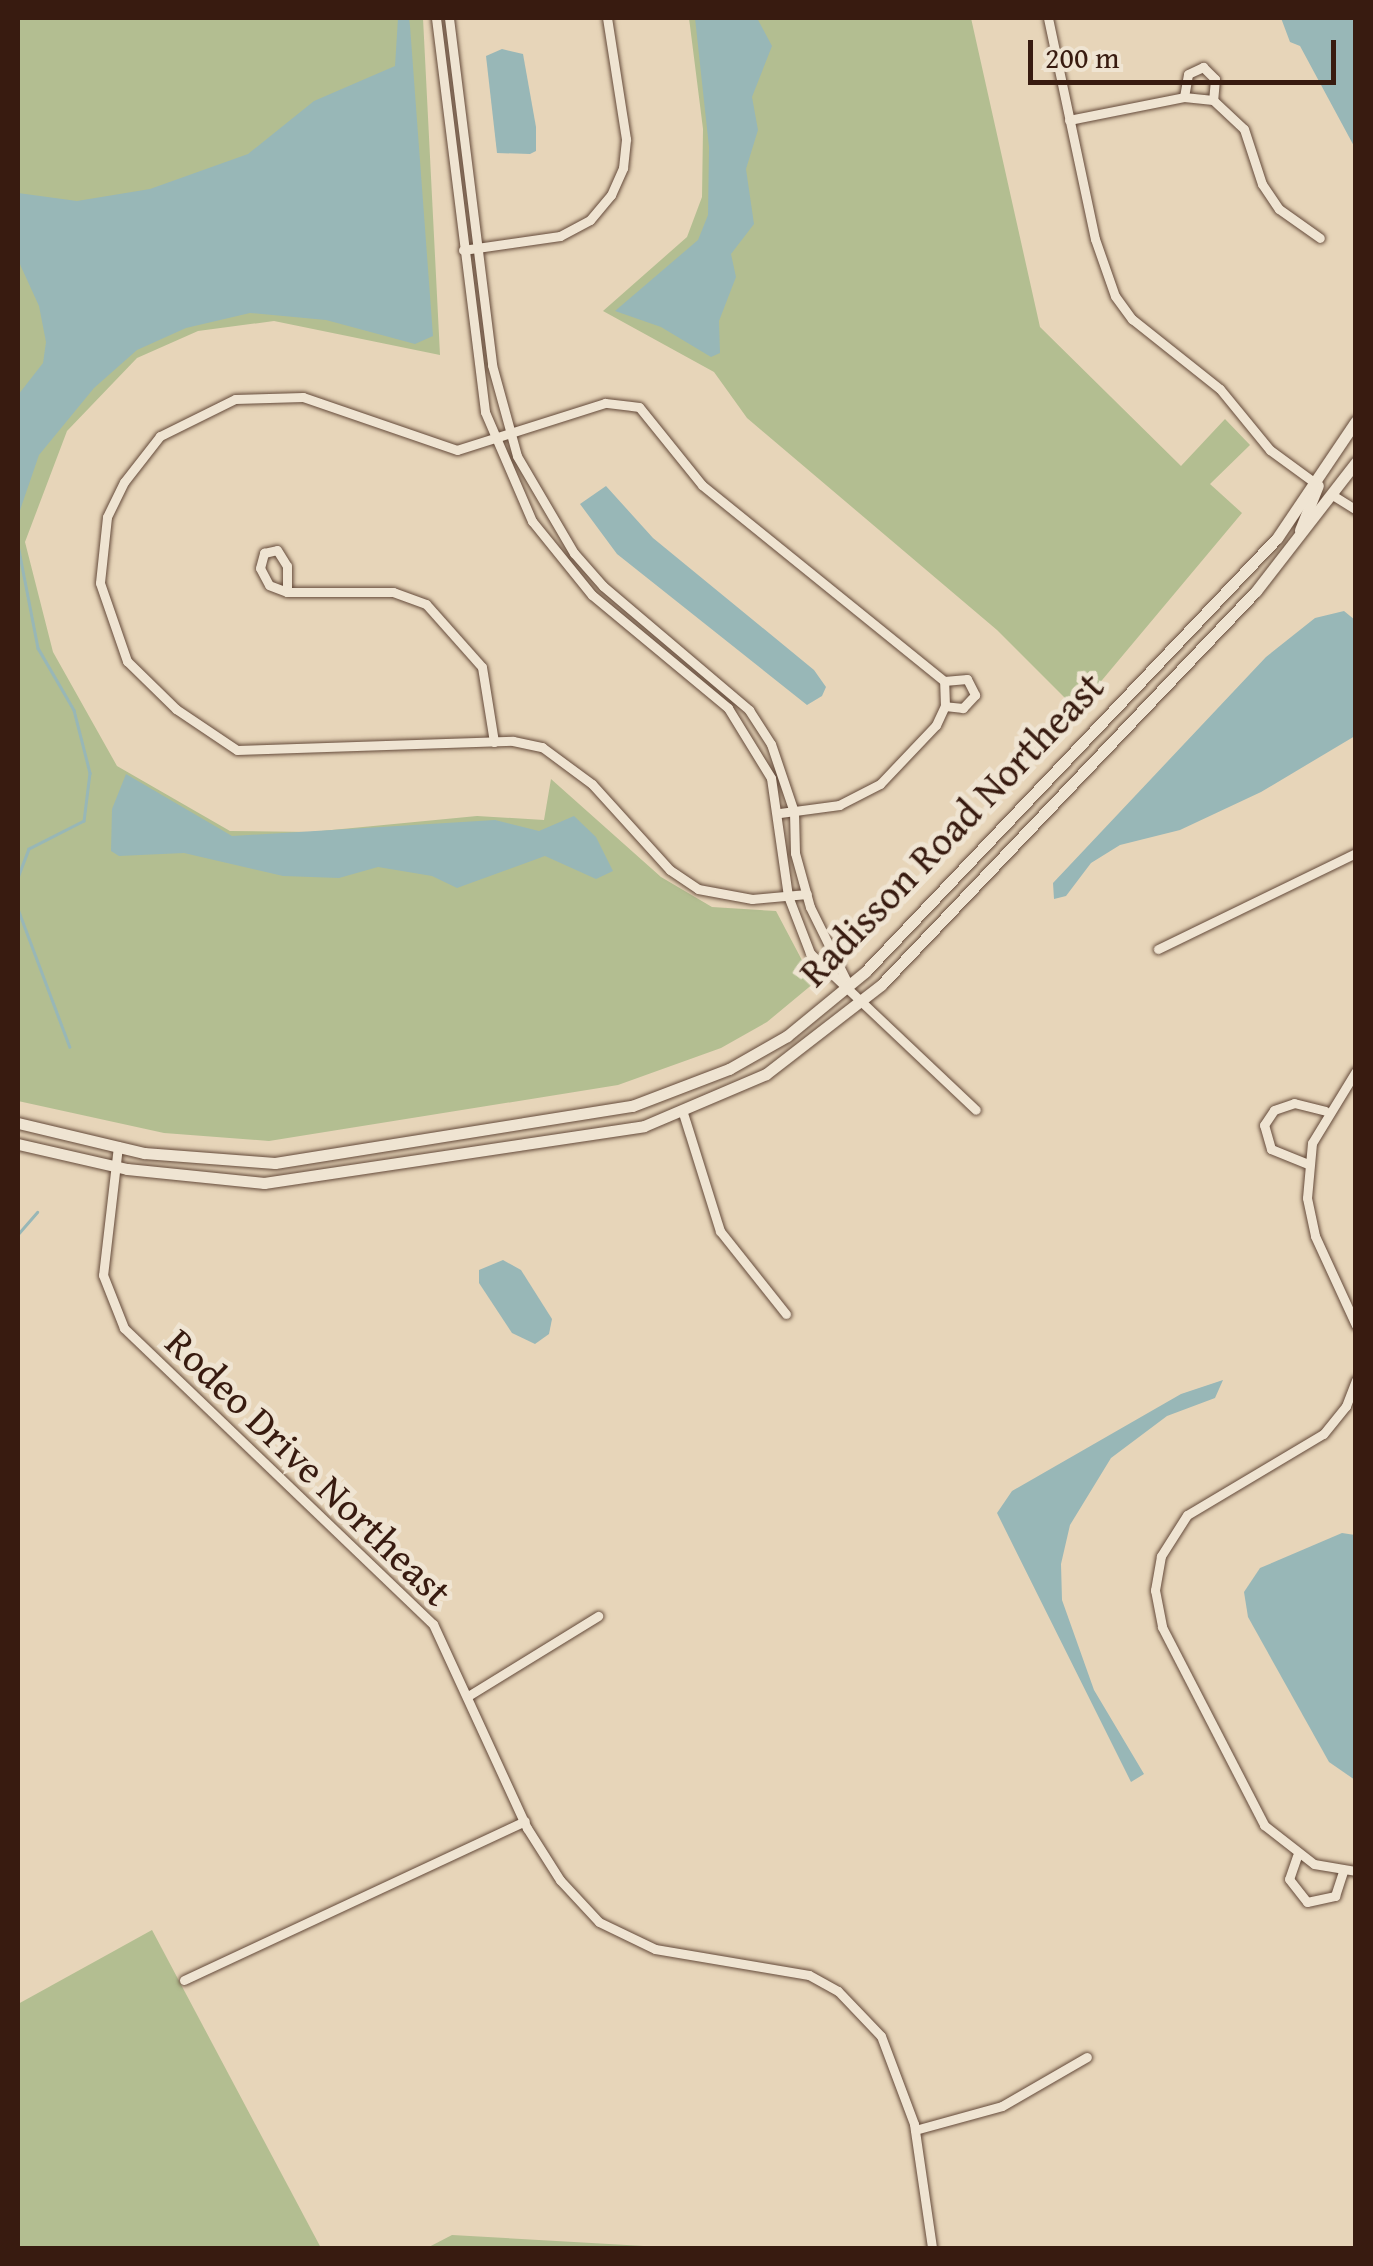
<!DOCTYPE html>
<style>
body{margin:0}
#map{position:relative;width:1373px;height:2266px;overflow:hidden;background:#e7d5b9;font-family:"Gentium Book Plus",serif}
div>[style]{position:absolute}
.green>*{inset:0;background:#b3be91}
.water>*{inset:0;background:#98b7b7}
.stream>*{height:2.5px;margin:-1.25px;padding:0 1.25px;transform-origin:1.25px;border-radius:1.25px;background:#98b7b7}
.roads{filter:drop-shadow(0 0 2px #644a3a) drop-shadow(0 0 2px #644a3a)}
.minor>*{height:9px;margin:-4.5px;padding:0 4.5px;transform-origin:4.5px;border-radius:4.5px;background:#efe4d2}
.secondary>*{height:11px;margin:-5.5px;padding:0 5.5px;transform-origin:5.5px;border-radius:5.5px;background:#efe4d2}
span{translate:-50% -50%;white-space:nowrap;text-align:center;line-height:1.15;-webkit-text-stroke:10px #efe4d2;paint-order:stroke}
.street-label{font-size:40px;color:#381b10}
.frame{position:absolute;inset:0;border:20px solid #381b10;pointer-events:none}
.scale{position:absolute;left:1028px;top:40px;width:308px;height:45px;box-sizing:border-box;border:5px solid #381b10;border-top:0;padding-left:12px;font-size:30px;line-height:35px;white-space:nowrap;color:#381b10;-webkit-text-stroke:8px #efe4d2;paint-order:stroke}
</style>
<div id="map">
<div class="green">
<div style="clip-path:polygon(18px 18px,423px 18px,440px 355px,274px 321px,198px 331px,137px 358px,67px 431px,25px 542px,53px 652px,117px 766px,230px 831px,311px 832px,477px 816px,544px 820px,551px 779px,661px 877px,712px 907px,776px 911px,814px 983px,767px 1022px,721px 1048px,618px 1085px,269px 1141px,164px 1133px,18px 1101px)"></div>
<div style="clip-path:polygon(689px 18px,971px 18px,1040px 327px,1181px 466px,1225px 419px,1250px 445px,1210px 484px,1242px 513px,1077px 710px,997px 630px,747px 418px,714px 372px,603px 311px,687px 237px,702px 197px,703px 129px)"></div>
<div style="clip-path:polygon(152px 1930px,321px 2248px,18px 2248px,18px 2004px)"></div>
<div style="clip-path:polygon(452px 2235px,644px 2246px,645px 2248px,427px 2248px)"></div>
</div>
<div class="water">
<div style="clip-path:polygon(398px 18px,409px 18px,410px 26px,433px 336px,415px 344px,326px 320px,250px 313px,186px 328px,137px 350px,94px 388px,39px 455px,18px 516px,18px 395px,43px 363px,46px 342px,39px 306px,18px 260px,18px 193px,77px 201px,150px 189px,248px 154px,314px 101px,395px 66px)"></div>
<div style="clip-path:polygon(695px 18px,757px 18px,772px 46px,752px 97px,758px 130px,746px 169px,754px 224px,731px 254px,736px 277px,719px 321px,720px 353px,711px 357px,661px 327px,615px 311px,698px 240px,708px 215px,709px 147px)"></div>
<div style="clip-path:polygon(1281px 18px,1355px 18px,1355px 148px,1300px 46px,1290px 42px)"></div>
<div style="clip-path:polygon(502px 49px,523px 54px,536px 127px,536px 151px,530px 154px,497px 153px,486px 56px)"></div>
<div style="clip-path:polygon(606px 486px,653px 538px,814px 670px,826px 687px,822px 696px,807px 705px,617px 554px,580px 504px)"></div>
<div style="clip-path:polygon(1344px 611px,1355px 620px,1355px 736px,1261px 792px,1180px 830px,1120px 845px,1091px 863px,1066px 896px,1054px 899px,1053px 883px,1266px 657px,1315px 618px)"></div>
<div style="clip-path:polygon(126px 774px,232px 836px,495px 820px,539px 831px,574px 816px,596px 837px,613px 871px,596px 879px,545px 856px,457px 888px,432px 876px,378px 867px,339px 878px,283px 876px,184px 853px,119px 856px,111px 851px,112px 809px)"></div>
<div style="clip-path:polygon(503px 1260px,521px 1270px,552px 1319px,549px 1334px,535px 1344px,512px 1333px,479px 1283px,479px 1270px)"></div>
<div style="clip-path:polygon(1223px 1380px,1215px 1398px,1167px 1416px,1111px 1458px,1070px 1525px,1061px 1564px,1062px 1600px,1094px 1690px,1144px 1774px,1131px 1782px,997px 1513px,1012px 1491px,1181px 1394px)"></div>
<div style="clip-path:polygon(1342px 1533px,1355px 1535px,1355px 1780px,1329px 1762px,1248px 1617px,1244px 1592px,1260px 1568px)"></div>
</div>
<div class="stream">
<div style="left:18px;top:545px;width:105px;rotate:79deg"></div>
<div style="left:38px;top:648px;width:72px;rotate:59.9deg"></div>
<div style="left:74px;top:710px;width:65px;rotate:75.7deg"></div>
<div style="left:90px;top:773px;width:48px;rotate:97.1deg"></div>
<div style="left:84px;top:821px;width:62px;rotate:153deg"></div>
<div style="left:29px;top:849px;width:30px;rotate:111deg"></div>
<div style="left:18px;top:909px;width:147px;rotate:69.4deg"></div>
<div style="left:18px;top:1234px;width:29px;rotate:-49deg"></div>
</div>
<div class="roads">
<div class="minor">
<div style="left:436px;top:18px;width:397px;rotate:82.9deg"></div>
<div style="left:485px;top:412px;width:119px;rotate:66.7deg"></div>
<div style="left:532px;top:521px;width:95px;rotate:51deg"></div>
<div style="left:592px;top:595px;width:177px;rotate:39.7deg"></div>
<div style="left:728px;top:708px;width:82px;rotate:58.4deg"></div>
<div style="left:771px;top:778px;width:119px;rotate:81.8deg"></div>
<div style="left:788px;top:896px;width:61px;rotate:68.9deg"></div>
<div style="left:810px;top:953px;width:228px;rotate:43.4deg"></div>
<div style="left:449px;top:18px;width:350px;rotate:82.9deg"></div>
<div style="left:492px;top:365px;width:94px;rotate:74.6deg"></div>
<div style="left:517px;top:456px;width:113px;rotate:59.6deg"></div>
<div style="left:574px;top:553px;width:44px;rotate:48.7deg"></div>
<div style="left:603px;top:586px;width:192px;rotate:40.3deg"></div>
<div style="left:749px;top:710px;width:40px;rotate:57.1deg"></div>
<div style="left:771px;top:744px;width:72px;rotate:71.3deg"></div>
<div style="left:794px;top:812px;width:41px;rotate:88.6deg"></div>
<div style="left:795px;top:853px;width:56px;rotate:74.5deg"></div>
<div style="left:810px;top:907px;width:88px;rotate:63.7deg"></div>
<div style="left:1048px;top:18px;width:226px;rotate:78deg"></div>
<div style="left:1095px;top:239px;width:60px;rotate:70.7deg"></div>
<div style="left:1115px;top:296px;width:29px;rotate:54deg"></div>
<div style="left:1132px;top:319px;width:112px;rotate:38.5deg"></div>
<div style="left:1220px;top:389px;width:79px;rotate:50.7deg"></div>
<div style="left:1270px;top:450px;width:59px;rotate:36.1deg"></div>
<div style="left:1184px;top:97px;width:23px;rotate:-80deg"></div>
<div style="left:1188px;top:74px;width:17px;rotate:-25deg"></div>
<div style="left:1203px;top:67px;width:17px;rotate:45deg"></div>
<div style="left:1215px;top:79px;width:21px;rotate:95deg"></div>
<div style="left:1069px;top:120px;width:117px;rotate:-11.3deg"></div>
<div style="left:1184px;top:97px;width:29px;rotate:6deg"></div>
<div style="left:1213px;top:100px;width:42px;rotate:43.1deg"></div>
<div style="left:1244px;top:129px;width:58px;rotate:71.9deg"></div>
<div style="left:1262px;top:184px;width:30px;rotate:56deg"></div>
<div style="left:1279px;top:209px;width:50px;rotate:35.3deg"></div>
<div style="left:463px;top:250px;width:98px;rotate:-8.2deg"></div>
<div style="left:560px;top:236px;width:34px;rotate:-28deg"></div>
<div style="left:590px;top:220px;width:33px;rotate:-50deg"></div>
<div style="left:611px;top:195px;width:30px;rotate:-66deg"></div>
<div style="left:623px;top:168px;width:29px;rotate:-84deg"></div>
<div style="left:626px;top:139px;width:122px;rotate:-98.9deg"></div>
<div style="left:1334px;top:496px;width:26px;rotate:32deg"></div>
<div style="left:277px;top:550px;width:19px;rotate:58deg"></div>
<div style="left:287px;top:566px;width:26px;rotate:90deg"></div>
<div style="left:287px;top:592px;width:19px;rotate:-159deg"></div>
<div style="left:269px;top:585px;width:19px;rotate:-118deg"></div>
<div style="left:260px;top:568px;width:16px;rotate:-75deg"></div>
<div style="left:264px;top:553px;width:13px;rotate:-13deg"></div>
<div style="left:287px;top:592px;width:106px"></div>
<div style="left:393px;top:592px;width:35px;rotate:20deg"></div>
<div style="left:426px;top:604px;width:84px;rotate:48.4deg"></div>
<div style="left:482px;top:667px;width:76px;rotate:80.9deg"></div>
<div style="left:944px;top:681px;width:23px;rotate:-5deg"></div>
<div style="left:967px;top:679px;width:18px;rotate:63deg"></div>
<div style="left:975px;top:695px;width:18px;rotate:133deg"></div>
<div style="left:963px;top:708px;width:18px;rotate:-174deg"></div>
<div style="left:780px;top:813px;width:60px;rotate:-7.7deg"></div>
<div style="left:839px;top:805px;width:46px;rotate:-27.1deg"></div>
<div style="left:880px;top:784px;width:81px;rotate:-46.5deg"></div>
<div style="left:936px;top:725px;width:21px;rotate:-65deg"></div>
<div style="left:945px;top:706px;width:25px;rotate:-92deg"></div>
<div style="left:944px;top:681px;width:311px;rotate:-141deg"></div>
<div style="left:702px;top:485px;width:100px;rotate:-128.9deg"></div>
<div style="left:639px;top:407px;width:34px;rotate:-173deg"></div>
<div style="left:605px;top:403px;width:155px;rotate:162.4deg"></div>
<div style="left:457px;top:450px;width:163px;rotate:-161deg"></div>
<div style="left:303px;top:397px;width:68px;rotate:178.3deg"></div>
<div style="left:235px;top:399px;width:84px;rotate:153.7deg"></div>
<div style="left:160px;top:436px;width:58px;rotate:128deg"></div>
<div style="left:124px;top:482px;width:39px;rotate:116deg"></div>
<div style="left:107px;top:517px;width:66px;rotate:96.1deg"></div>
<div style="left:100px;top:583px;width:83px;rotate:70.9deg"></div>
<div style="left:127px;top:661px;width:69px;rotate:44.4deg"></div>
<div style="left:176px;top:709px;width:73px;rotate:33.9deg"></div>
<div style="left:237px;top:750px;width:276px;rotate:-1.9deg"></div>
<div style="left:513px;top:741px;width:30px;rotate:12deg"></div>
<div style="left:542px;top:747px;width:62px;rotate:36.5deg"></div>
<div style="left:592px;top:784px;width:116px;rotate:47.8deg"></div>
<div style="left:670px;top:870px;width:34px;rotate:34deg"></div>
<div style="left:698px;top:889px;width:55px;rotate:10.5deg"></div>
<div style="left:752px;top:899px;width:55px;rotate:-5.2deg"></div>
<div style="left:1158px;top:949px;width:220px;rotate:-25.9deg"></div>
<div style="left:1356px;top:1071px;width:84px;rotate:121.4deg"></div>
<div style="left:1312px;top:1143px;width:55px;rotate:95.2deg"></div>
<div style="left:1307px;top:1198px;width:39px;rotate:78deg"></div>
<div style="left:1315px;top:1236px;width:98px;rotate:65.3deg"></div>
<div style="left:683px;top:1113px;width:124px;rotate:72.6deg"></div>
<div style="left:720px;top:1231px;width:106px;rotate:51.5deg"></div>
<div style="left:118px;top:1146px;width:130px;rotate:96.6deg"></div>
<div style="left:103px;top:1275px;width:57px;rotate:68.4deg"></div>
<div style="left:124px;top:1328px;width:428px;rotate:43.8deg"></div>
<div style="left:433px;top:1624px;width:225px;rotate:65.3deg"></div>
<div style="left:527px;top:1828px;width:62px;rotate:57.6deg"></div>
<div style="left:560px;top:1880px;width:57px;rotate:47.1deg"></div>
<div style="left:599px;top:1922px;width:62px;rotate:25.7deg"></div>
<div style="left:655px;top:1949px;width:156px;rotate:9.6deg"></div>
<div style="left:809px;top:1975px;width:33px;rotate:29deg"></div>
<div style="left:838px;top:1991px;width:62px;rotate:46.3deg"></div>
<div style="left:881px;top:2036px;width:94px;rotate:69.4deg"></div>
<div style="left:914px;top:2124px;width:125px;rotate:81.7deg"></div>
<div style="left:1308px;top:1164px;width:40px;rotate:-158deg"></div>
<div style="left:1271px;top:1149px;width:25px;rotate:-106deg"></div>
<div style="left:1264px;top:1125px;width:18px;rotate:-56deg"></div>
<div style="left:1274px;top:1110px;width:21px;rotate:-19deg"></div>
<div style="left:1294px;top:1103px;width:32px;rotate:14deg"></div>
<div style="left:1356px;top:1380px;width:28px;rotate:111deg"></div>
<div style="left:1346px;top:1406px;width:36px;rotate:129deg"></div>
<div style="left:1323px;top:1434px;width:158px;rotate:149.2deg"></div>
<div style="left:1187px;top:1515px;width:49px;rotate:122.4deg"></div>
<div style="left:1161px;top:1556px;width:35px;rotate:100deg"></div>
<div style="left:1155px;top:1590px;width:38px;rotate:79deg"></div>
<div style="left:1162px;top:1627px;width:223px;rotate:62.7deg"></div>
<div style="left:1264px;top:1825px;width:63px;rotate:38deg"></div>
<div style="left:1314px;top:1864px;width:43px;rotate:9.5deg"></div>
<div style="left:468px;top:1696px;width:153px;rotate:-31.6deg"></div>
<div style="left:1297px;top:1856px;width:24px;rotate:109deg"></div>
<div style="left:1289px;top:1879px;width:29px;rotate:52deg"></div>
<div style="left:1307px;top:1902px;width:29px;rotate:-12deg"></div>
<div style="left:1335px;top:1896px;width:26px;rotate:-72deg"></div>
<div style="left:184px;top:1980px;width:376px;rotate:-25deg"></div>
<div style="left:915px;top:2130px;width:90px;rotate:-15.4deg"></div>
<div style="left:1002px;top:2106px;width:98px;rotate:-30deg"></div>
</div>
<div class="secondary">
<div style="left:1300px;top:530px;width:48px;rotate:-68.2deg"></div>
<div style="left:18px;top:1123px;width:130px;rotate:13.4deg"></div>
<div style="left:144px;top:1153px;width:131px;rotate:4.4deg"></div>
<div style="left:275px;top:1163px;width:362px;rotate:-9.1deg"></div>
<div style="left:632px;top:1106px;width:104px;rotate:-20.9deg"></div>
<div style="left:729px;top:1069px;width:67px;rotate:-29.6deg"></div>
<div style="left:787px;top:1036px;width:101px;rotate:-39.4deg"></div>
<div style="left:865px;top:972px;width:598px;rotate:-46.49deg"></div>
<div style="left:1277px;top:538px;width:141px;rotate:-56deg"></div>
<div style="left:18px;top:1144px;width:112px;rotate:12.9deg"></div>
<div style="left:127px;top:1169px;width:138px;rotate:5.8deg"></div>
<div style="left:264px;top:1183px;width:384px;rotate:-8.5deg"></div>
<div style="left:644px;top:1126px;width:133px;rotate:-23.1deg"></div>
<div style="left:766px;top:1074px;width:145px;rotate:-37.7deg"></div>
<div style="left:881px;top:985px;width:544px;rotate:-46.42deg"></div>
<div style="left:1256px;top:591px;width:163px;rotate:-52.2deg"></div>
</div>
</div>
<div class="street-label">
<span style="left:951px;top:829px;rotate:-46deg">Radisson Road Northeast</span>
<span style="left:309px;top:1467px;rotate:44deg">Rodeo Drive Northeast</span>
</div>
<div class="frame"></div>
<div class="scale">200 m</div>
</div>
